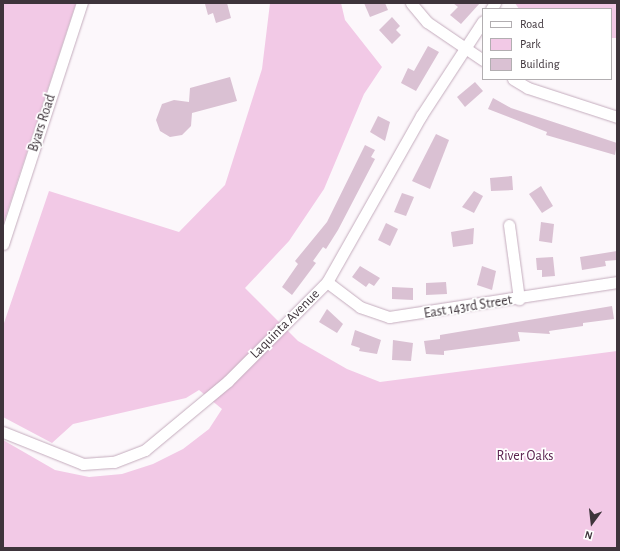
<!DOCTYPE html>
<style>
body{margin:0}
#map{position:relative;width:620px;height:551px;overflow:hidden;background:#fcf7fb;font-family:"Alegreya Sans",sans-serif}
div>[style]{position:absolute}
.green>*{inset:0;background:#f2c9e6}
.building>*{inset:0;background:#dac1d3}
.roads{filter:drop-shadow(0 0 1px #c4acbd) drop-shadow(0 0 1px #c4acbd)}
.minor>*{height:11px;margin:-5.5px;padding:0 5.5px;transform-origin:5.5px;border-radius:5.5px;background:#fff}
span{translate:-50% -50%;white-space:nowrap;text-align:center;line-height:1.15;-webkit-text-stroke:3.5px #fff;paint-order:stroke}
.street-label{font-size:14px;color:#3e343b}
.park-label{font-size:14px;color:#5b234f}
.frame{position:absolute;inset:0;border:4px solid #3e343b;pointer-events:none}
.legend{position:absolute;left:482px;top:8px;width:130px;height:72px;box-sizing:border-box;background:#fff;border:1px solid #b2aeb1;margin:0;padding:5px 7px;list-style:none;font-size:12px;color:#3e343b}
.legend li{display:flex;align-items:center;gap:8px;height:20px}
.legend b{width:20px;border:1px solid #b2aeb1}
.north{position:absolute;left:572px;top:503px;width:40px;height:40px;-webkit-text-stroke:3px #fff;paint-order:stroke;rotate:195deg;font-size:11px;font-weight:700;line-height:16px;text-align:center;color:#3e343b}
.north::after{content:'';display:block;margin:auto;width:14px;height:18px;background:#3e343b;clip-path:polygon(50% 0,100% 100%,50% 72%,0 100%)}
</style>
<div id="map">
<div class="green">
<div style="clip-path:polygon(3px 3px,76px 3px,3px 225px)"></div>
<div style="clip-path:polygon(270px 3px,341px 3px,345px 20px,382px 67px,364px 94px,324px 189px,289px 241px,245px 288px,298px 341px,347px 369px,380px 382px,617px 351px,617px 548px,3px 548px,3px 440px,55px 470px,89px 477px,122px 474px,153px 464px,183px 449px,209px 429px,222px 409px,199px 390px,186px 398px,73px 424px,52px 443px,3px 417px,3px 326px,49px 191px,179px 232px,225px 185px,262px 69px)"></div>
<div style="clip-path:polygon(515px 3px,617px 3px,617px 38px,611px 38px,611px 9px,519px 9px)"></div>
</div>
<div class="building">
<div style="clip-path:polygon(209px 3px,227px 3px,231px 18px,216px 23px,213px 13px,208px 15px,205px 4px)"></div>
<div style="clip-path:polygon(364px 3px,385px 3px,388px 10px,370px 17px)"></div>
<div style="clip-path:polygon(453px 3px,480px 3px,461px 24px,450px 15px,458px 7px)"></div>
<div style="clip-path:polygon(392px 17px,400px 26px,396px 30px,401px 35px,392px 44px,379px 30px)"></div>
<div style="clip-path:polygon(428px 46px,439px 52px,416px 91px,401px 83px,408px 68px,414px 71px)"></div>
<div style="clip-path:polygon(230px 77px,237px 101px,192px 113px,191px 126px,182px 135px,170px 137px,160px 131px,156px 120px,162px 104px,174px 100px,189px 102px,190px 88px)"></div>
<div style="clip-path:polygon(475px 82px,483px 91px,465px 107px,457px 97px)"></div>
<div style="clip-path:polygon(493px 98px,511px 108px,617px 143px,615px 155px,546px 135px,547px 132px,488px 109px)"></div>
<div style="clip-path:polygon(378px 116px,390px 122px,385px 141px,370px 132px)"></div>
<div style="clip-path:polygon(436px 134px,449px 140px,430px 189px,412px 181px)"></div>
<div style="clip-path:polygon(365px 145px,375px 150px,371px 157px,375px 159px,338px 230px,326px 249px,323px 247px,313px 261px,316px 263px,292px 295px,282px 287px,298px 264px,295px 261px,327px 222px)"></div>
<div style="clip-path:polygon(512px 176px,513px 190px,491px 191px,490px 178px)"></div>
<div style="clip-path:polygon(541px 186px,553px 206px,542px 213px,529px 194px)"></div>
<div style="clip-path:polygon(474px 191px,483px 196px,474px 213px,462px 207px)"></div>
<div style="clip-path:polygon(402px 193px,414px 197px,406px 216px,394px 212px)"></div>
<div style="clip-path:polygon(541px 222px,554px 224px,552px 243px,539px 241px)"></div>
<div style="clip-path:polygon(386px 223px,398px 229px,390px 246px,378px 240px)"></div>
<div style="clip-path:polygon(474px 228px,473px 244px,453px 247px,451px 232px)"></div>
<div style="clip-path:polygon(617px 251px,617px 260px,605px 261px,606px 266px,582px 270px,580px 257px)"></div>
<div style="clip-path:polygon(553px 257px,555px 276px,542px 277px,542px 270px,537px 270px,536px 258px)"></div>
<div style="clip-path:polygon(360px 266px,380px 278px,374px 286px,369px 283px,366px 287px,352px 277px)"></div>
<div style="clip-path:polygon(482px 266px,496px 271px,492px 290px,477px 285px)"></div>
<div style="clip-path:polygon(446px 282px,447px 294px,426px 295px,426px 283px)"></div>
<div style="clip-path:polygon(392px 287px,413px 288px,413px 300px,392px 299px)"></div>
<div style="clip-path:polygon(612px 306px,614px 319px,583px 323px,583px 326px,549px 331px,550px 334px,518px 332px,520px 341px,444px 351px,444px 355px,426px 354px,424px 341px,440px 339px,440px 335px)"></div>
<div style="clip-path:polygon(327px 309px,343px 324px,337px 333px,319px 322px)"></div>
<div style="clip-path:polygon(355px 330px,381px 340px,377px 354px,359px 351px,360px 348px,351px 345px)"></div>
<div style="clip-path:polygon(393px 340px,413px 343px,411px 361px,392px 360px)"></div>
</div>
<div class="roads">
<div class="minor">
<div style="left:411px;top:3px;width:25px;rotate:50deg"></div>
<div style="left:427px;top:22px;width:68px;rotate:34.2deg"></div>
<div style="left:491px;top:9px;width:7px;rotate:-56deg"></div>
<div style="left:513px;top:79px;width:17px;rotate:31deg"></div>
<div style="left:528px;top:88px;width:94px;rotate:18deg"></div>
<div style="left:509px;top:225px;width:75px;rotate:82.3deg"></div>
<div style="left:3px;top:244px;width:254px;rotate:-71.9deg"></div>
<div style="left:327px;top:282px;width:41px;rotate:37.1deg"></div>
<div style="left:360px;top:307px;width:31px;rotate:19deg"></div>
<div style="left:389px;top:317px;width:231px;rotate:-8.7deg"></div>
<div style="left:3px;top:432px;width:86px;rotate:21.8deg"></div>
<div style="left:83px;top:464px;width:31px;rotate:-4deg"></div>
<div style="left:114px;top:462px;width:33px;rotate:-21deg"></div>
<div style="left:145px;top:450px;width:108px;rotate:-39.7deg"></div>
<div style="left:228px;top:381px;width:140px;rotate:-45deg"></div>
<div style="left:327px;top:282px;width:191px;rotate:-60.5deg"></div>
<div style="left:421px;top:116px;width:113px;rotate:-56.9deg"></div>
</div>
</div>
<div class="street-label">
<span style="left:42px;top:123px;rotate:-72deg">Byars Road</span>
<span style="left:468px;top:307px;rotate:-9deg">East 143rd Street</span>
<span style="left:285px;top:324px;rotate:-45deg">Laquinta Avenue</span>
</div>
<div class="park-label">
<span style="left:525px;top:456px">River Oaks</span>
</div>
<div class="frame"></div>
<ul class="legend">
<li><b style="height:5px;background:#fff"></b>Road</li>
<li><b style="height:11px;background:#f2c9e6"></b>Park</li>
<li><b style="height:11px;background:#dac1d3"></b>Building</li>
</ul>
<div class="north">N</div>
</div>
